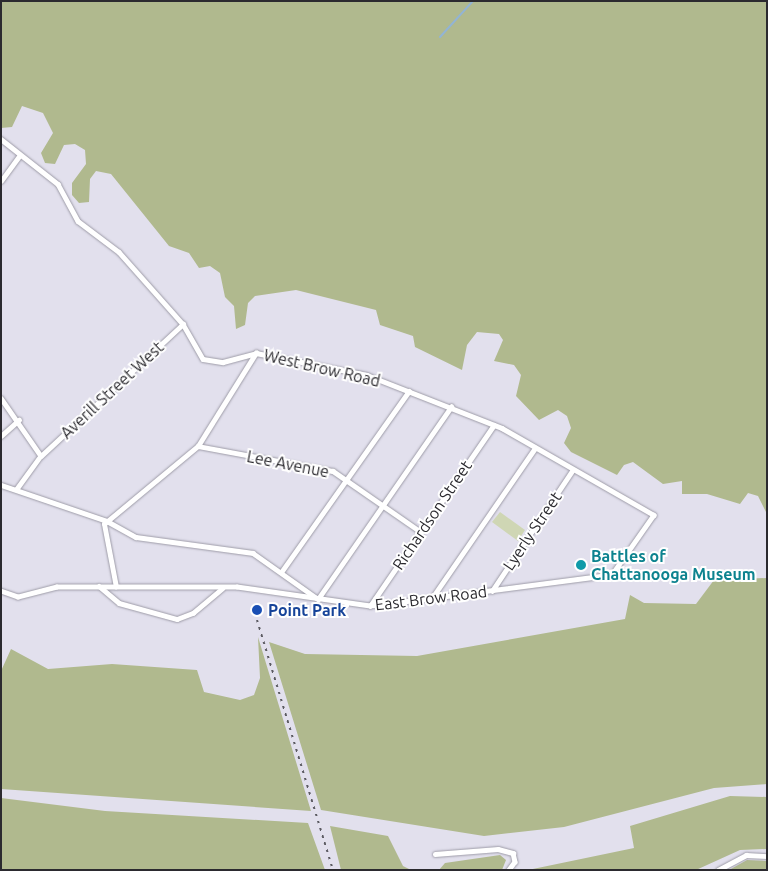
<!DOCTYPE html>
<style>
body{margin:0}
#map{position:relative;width:768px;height:871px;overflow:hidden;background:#e2e0ed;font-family:Ubuntu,sans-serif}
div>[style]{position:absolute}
.green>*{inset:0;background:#cfd6b4}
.forest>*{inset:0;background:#b0b98e}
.stream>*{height:2px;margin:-1px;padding:0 1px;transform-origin:1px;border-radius:1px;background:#92b4d5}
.roads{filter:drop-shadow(0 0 1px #9e9ca8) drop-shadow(0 0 1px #9e9ca8)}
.street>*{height:4.5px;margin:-2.25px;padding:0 2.25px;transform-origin:2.25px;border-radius:2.25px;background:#fff}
.rail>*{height:2px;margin-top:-1px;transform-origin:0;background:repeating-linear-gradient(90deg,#5c5b62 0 2.5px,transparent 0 7.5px)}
.dots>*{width:14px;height:14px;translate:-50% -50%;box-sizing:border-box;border:2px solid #fff;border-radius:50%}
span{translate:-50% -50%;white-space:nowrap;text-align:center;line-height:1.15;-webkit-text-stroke:4px #fff;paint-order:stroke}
.street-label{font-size:16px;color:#2b2a2f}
.culture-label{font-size:16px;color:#0d838f;font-weight:700}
.left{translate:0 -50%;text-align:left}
.transit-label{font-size:16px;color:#164399;font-weight:700}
.frame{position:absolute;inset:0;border:2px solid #2b2a2f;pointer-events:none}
</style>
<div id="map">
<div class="green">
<div style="clip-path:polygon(500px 512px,525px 530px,518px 541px,492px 522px)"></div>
</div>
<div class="forest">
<div style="clip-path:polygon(1px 1px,767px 1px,767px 514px,758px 496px,748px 493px,740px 504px,707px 494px,682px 494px,682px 481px,663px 484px,633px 462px,624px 465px,617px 475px,571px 452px,564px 443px,571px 428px,567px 416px,558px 410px,539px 420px,516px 396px,521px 375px,514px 365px,494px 361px,503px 340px,499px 334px,477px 332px,467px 345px,462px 370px,415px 347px,413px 336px,380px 325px,376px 310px,296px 290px,255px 296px,248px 303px,245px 325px,236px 329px,234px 306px,225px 297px,220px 273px,210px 266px,199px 268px,189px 253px,169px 246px,111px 174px,96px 171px,90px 179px,89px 202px,79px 203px,72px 195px,72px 183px,86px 164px,85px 150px,75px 144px,64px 145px,55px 164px,45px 163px,41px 153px,53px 133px,43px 113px,22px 106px,12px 127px,1px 128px)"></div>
<div style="clip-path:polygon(767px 578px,767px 784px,714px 788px,564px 827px,484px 836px,321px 810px,269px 642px,305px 654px,417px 656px,625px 619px,630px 595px,644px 603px,696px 604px,714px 580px)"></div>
<div style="clip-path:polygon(258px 637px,311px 811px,1px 789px,1px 671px,11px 649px,48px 669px,112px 664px,197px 670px,204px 692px,240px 700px,254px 695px,260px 678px)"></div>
<div style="clip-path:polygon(730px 796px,767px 797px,767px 849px,740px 850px,696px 870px,528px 870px,634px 848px,630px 826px)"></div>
<div style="clip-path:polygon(1px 798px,105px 811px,308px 823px,325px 870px,1px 870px)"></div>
<div style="clip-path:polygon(330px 826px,388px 836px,403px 866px,411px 870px,341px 870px)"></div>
<div style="clip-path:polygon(500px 855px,506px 860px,502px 870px,439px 870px,445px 863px)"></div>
<div style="clip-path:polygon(747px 860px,767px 861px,767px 870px,729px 870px)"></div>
</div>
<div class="stream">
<div style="left:440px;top:37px;width:49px;rotate:-47.5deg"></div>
</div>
<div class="roads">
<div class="street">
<div style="left:1px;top:139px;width:73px;rotate:38.3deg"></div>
<div style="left:58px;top:184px;width:42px;rotate:61.6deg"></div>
<div style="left:78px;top:221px;width:51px;rotate:37.1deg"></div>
<div style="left:119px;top:252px;width:96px;rotate:48.4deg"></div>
<div style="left:183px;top:324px;width:40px;rotate:60.3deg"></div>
<div style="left:203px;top:359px;width:20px;rotate:9deg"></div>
<div style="left:223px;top:362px;width:34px;rotate:-15deg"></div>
<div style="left:256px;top:353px;width:113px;rotate:11.2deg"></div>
<div style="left:367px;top:375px;width:145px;rotate:21.4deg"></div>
<div style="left:502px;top:428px;width:175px;rotate:29.8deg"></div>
<div style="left:654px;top:515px;width:73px;rotate:125deg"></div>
<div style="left:612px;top:575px;width:203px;rotate:172.6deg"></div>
<div style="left:411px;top:601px;width:41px;rotate:173deg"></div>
<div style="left:370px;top:606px;width:134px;rotate:-171.9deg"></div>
<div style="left:237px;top:587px;width:180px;rotate:180deg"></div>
<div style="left:57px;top:587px;width:40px;rotate:165.6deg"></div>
<div style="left:18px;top:597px;width:18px;rotate:-161deg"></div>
<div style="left:1px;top:181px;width:31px;rotate:-54deg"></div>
<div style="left:1px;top:398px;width:70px;rotate:55.4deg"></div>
<div style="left:41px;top:456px;width:41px;rotate:126deg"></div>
<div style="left:1px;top:436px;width:24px;rotate:-42deg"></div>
<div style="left:198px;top:446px;width:137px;rotate:10.5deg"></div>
<div style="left:333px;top:471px;width:107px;rotate:34.7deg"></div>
<div style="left:41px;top:456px;width:194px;rotate:-42.9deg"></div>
<div style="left:1px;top:485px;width:112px;rotate:18.8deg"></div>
<div style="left:107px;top:521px;width:33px;rotate:29deg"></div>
<div style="left:136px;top:537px;width:118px;rotate:7.8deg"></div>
<div style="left:253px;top:553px;width:80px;rotate:35.3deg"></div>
<div style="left:318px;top:599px;width:234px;rotate:-55.3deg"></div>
<div style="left:282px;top:571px;width:220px;rotate:-54.8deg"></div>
<div style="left:99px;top:586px;width:26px;rotate:40deg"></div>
<div style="left:119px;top:603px;width:60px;rotate:15.4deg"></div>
<div style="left:177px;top:619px;width:17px;rotate:-21deg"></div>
<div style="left:193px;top:613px;width:38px;rotate:-40deg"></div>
<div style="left:116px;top:587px;width:64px;rotate:-100.8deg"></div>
<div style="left:104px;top:524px;width:122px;rotate:-39.7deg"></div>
<div style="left:198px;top:446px;width:110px;rotate:-58.1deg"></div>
<div style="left:492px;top:591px;width:144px;rotate:-56.3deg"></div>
<div style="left:432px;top:598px;width:182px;rotate:-55.5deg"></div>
<div style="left:370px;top:606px;width:219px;rotate:-55.6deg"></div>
<div style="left:435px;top:854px;width:63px;rotate:-4.5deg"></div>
<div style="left:498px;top:849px;width:16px;rotate:15deg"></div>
<div style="left:513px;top:853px;width:9px;rotate:77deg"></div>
<div style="left:515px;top:862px;width:10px;rotate:127deg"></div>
<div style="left:718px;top:870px;width:32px;rotate:-28deg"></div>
<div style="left:746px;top:855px;width:21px;rotate:3deg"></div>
</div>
</div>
<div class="rail">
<div style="left:257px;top:620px;width:261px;rotate:73.1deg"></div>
</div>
<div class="dots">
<div style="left:581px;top:565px;background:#0f9aa8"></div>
<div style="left:257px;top:610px;background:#1a4fb4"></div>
</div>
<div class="street-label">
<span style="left:322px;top:368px;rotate:13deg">West Brow Road</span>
<span style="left:112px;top:390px;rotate:-43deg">Averill Street West</span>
<span style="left:288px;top:464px;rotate:11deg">Lee Avenue</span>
<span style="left:432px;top:515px;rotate:-56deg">Richardson Street</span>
<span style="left:532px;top:531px;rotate:-56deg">Lyerly Street</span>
<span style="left:431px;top:598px;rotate:-7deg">East Brow Road</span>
</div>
<div class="culture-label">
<span class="left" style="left:591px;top:565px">Battles of<br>Chattanooga Museum</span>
</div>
<div class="transit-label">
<span class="left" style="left:268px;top:610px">Point Park</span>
</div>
<div class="frame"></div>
</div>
